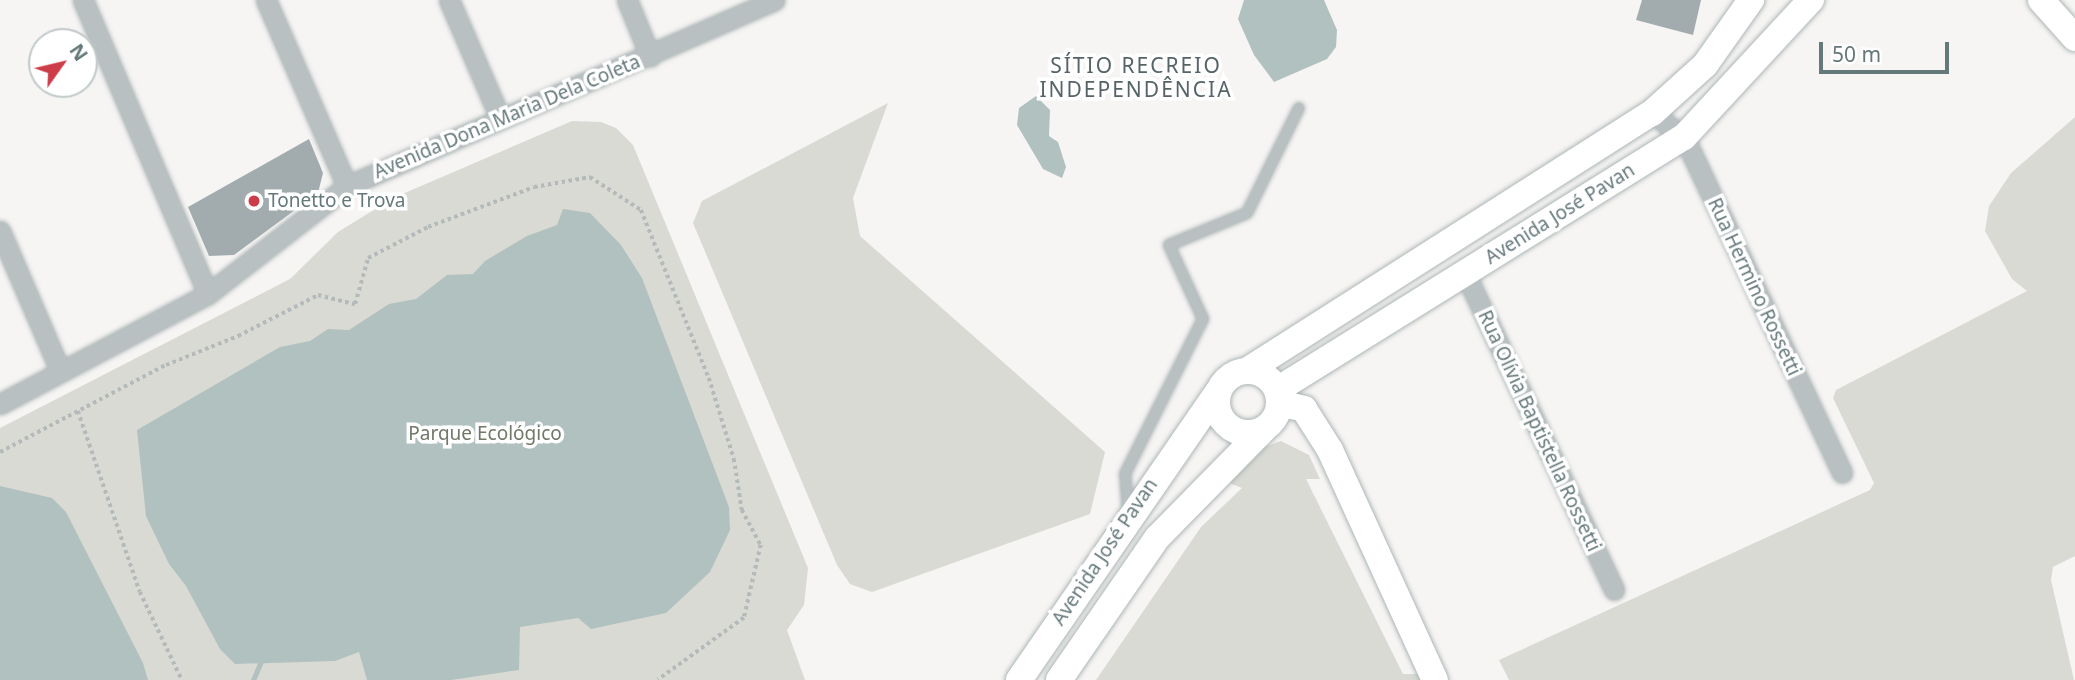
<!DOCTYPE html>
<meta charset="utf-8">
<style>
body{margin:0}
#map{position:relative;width:2075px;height:680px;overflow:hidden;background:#f6f5f3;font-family:"Noto Sans",sans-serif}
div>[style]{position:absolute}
.green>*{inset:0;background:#d8dad3}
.water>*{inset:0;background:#b1c1c0}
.stream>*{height:5px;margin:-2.5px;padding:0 2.5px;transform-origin:2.5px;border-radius:2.5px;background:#b1c1c0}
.building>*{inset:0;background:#a2acae}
.path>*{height:3.5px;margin-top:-1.75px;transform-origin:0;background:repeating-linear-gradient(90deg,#b4b9ba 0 3.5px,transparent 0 7px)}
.roads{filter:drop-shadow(0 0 2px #aeb6b7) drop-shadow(0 0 2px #aeb6b7)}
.lane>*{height:10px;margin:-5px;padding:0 5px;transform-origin:5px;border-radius:5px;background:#b9c0c1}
.street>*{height:19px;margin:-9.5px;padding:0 9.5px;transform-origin:9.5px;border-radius:9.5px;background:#b9c0c1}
.secondary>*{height:26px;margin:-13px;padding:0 13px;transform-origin:13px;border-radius:13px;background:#fff}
.secondary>.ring{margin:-13px;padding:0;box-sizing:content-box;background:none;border:26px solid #fff;border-radius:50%}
.dots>*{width:19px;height:19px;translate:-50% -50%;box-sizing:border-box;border:4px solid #fff;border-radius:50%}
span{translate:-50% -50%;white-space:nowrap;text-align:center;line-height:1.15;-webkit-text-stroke:7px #fff;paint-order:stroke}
.street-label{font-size:19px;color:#65787a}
.poi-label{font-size:19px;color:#65787a}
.left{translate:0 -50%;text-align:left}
.park-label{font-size:19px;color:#707867}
.neighbourhood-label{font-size:21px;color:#566467;letter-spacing:2px}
.north{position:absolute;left:28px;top:28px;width:70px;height:70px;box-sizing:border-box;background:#fff;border:2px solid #c1c9ca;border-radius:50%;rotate:56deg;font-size:19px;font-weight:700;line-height:28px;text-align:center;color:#65787a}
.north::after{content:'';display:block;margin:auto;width:24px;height:32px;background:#cd3c49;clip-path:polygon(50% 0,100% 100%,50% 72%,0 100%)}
.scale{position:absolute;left:1819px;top:42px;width:130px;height:32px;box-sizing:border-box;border:4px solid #65787a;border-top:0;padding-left:9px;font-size:21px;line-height:24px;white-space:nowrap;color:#65787a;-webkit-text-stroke:5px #fff;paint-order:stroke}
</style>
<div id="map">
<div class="green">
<div style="clip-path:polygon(888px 103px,853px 198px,860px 236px,1105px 452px,1090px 514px,872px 592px,850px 584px,837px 565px,693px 223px,702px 201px)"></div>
<div style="clip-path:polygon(2075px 117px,2075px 556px,2053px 567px,2051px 580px,2074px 680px,1509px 680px,1499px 660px,1870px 490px,1874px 483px,1833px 398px,1836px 390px,2027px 291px,2012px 279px,1985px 231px,1989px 206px,2011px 173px)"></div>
<div style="clip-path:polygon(572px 121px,601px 122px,616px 128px,633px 145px,808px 568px,804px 605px,787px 630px,805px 680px,0 680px,0 428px,290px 279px,338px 232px,393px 198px)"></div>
<div style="clip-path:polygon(1281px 441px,1309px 455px,1320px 479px,1306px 479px,1403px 674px,1421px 674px,1423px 680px,1096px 680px,1201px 527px,1242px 488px,1224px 481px,1262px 448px)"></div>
</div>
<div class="water">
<div style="clip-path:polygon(1244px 0,1324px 0,1337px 30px,1336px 47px,1327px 59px,1274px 82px,1254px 55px,1238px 19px)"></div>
<div style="clip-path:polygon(1036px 96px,1050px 110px,1049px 136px,1058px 142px,1066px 167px,1062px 178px,1043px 169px,1017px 125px,1019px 108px)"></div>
<div style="clip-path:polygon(563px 209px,590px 213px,621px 245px,642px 278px,729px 507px,730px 530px,710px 572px,666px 613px,591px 629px,578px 618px,520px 627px,519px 670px,451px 680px,367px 680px,359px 652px,335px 661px,235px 664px,220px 649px,186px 586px,169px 564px,146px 516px,137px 430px,280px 347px,310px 341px,328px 329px,349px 330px,389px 304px,416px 299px,447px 275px,473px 274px,485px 261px,527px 236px,557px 225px)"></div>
<div style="clip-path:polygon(0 486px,52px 498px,66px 512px,143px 663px,148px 680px,0 680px)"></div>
</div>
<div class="stream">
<div style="left:253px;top:680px;width:25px;rotate:-67deg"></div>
</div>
<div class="building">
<div style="clip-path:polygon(1642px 0,1701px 0,1693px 35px,1636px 20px)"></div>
<div style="clip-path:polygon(309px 139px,323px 173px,318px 193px,234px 255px,209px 256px,188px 207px)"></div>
</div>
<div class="path">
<div style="left:78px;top:411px;width:191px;rotate:71.1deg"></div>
<div style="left:140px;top:592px;width:98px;rotate:64.5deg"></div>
<div style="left:0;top:452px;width:187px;rotate:-27.7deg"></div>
<div style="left:166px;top:365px;width:78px;rotate:-21.9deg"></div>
<div style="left:238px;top:336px;width:90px;rotate:-27.1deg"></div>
<div style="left:318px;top:295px;width:38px;rotate:14deg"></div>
<div style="left:355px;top:304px;width:48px;rotate:-74.2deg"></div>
<div style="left:368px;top:258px;width:68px;rotate:-27.3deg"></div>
<div style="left:428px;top:227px;width:113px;rotate:-20.7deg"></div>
<div style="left:534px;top:187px;width:57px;rotate:-10.1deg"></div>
<div style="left:590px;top:177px;width:61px;rotate:32.9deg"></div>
<div style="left:641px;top:210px;width:181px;rotate:68deg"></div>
<div style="left:709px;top:378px;width:85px;rotate:72.8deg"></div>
<div style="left:734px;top:459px;width:52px;rotate:81.1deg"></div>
<div style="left:742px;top:510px;width:40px;rotate:62deg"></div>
<div style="left:761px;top:545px;width:75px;rotate:103.1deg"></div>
<div style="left:744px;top:618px;width:106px;rotate:144.2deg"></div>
</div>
<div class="roads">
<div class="lane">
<div style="left:1128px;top:513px;width:39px;rotate:-94deg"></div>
<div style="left:1125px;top:474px;width:174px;rotate:-63.3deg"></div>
<div style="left:1203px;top:319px;width:81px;rotate:-114.7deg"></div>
<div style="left:1169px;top:245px;width:84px;rotate:-22.3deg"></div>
<div style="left:1247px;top:213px;width:117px;rotate:-63.7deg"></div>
</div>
<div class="street">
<div style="left:83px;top:0;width:319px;rotate:67deg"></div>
<div style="left:266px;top:0;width:203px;rotate:66.5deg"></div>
<div style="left:449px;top:0;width:129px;rotate:66.6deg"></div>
<div style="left:627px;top:0;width:61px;rotate:67.7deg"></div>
<div style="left:1652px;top:113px;width:40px;rotate:37deg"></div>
<div style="left:1684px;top:137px;width:371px;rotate:64.8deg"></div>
<div style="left:0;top:231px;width:151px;rotate:66.7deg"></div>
<div style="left:1465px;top:273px;width:350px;rotate:64.8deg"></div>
<div style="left:0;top:404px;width:235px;rotate:-27.9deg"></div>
<div style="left:208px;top:294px;width:176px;rotate:-37.8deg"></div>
<div style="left:347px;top:186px;width:466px;rotate:-23.5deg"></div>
</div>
<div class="secondary">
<div style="left:2041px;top:0;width:51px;rotate:48.2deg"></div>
<div style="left:1248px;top:370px;width:479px;rotate:-32.5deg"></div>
<div style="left:1652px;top:113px;width:72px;rotate:-42.2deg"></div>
<div style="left:1705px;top:65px;width:80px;rotate:-54.7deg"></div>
<div class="ring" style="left:1217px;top:371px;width:36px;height:36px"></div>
<div style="left:1277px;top:390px;width:479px;rotate:-31.9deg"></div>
<div style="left:1684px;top:137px;width:187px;rotate:-47.2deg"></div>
<div style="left:1279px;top:403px;width:26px;rotate:13deg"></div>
<div style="left:1304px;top:409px;width:49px;rotate:57.6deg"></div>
<div style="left:1330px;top:450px;width:253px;rotate:65.5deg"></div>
<div style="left:1019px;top:680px;width:350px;rotate:-55.4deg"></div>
<div style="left:1059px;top:680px;width:173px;rotate:-55.4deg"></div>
<div style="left:1157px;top:538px;width:153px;rotate:-45.5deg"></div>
</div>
</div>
<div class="dots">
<div style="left:254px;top:201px;background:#cd3c49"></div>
</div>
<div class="street-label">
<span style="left:507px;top:117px;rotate:-23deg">Avenida Dona Maria Dela Coleta</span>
<span style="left:1560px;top:214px;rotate:-32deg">Avenida José Pavan</span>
<span style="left:1754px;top:287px;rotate:65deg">Rua Hermino Rossetti</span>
<span style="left:1539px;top:431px;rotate:65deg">Rua Olívia Baptistella Rossetti</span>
<span style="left:1105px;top:552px;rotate:-56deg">Avenida José Pavan</span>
</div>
<div class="poi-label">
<span class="left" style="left:268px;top:201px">Tonetto e Trova</span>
</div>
<div class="park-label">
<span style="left:485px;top:434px">Parque Ecológico</span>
</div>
<div class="neighbourhood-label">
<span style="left:1136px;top:77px">SÍTIO RECREIO<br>INDEPENDÊNCIA</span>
</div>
<div class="north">N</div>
<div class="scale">50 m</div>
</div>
